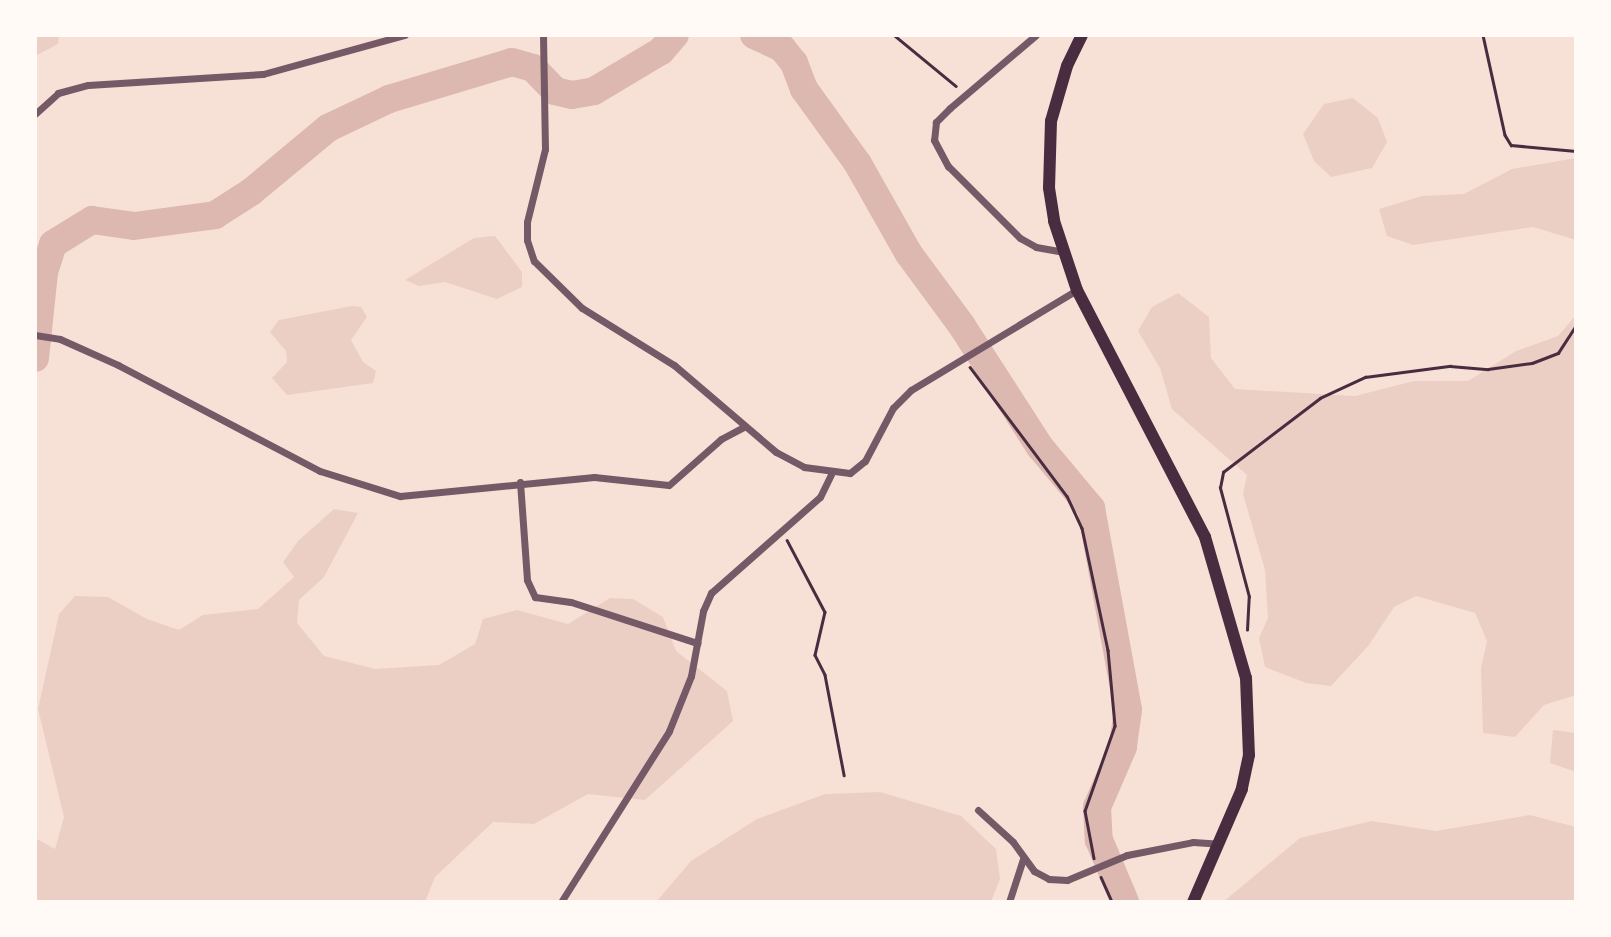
<!DOCTYPE html>
<style>
body{margin:0}
#map{position:relative;width:1611px;height:937px;overflow:hidden;background:#f7e1d7;font-family:"Asap Condensed",sans-serif}
div>[style]{position:absolute}
.green>*{inset:0;background:#ebcfc5}
.river>*{height:28px;margin:-14px;padding:0 14px;transform-origin:14px;border-radius:14px;background:#dcb8b0}
.path>*{height:2.5px;margin:-1.25px;padding:0 1.25px;transform-origin:1.25px;border-radius:1.25px;background:#4a2c40}
.minor>*{height:7px;margin:-3.5px;padding:0 3.5px;transform-origin:3.5px;border-radius:3.5px;background:#755966}
.secondary>*{height:12px;margin:-6px;padding:0 6px;transform-origin:6px;border-radius:6px;background:#4a2c40}
span{translate:-50% -50%;white-space:nowrap;text-align:center;line-height:1.15;-webkit-text-stroke:5px #fffaf5;paint-order:stroke}
.frame{position:absolute;inset:0;border:37px solid #fffaf5;pointer-events:none}
</style>
<div id="map">
<div class="green">
<div style="clip-path:polygon(35px 35px,59px 35px,58px 44px,35px 56px)"></div>
<div style="clip-path:polygon(1353px 98px,1378px 118px,1387px 142px,1372px 168px,1331px 177px,1314px 161px,1303px 134px,1324px 104px)"></div>
<div style="clip-path:polygon(1576px 158px,1576px 240px,1533px 227px,1413px 245px,1387px 236px,1379px 209px,1422px 196px,1464px 194px,1512px 169px)"></div>
<div style="clip-path:polygon(495px 236px,522px 272px,522px 287px,497px 299px,445px 282px,419px 286px,405px 280px,474px 238px)"></div>
<div style="clip-path:polygon(1178px 293px,1209px 317px,1211px 358px,1235px 389px,1355px 396px,1414px 381px,1468px 381px,1516px 351px,1558px 336px,1576px 315px,1576px 695px,1544px 705px,1515px 737px,1483px 733px,1481px 668px,1487px 641px,1475px 613px,1416px 596px,1394px 607px,1369px 645px,1331px 686px,1306px 683px,1265px 667px,1259px 638px,1268px 618px,1265px 570px,1243px 494px,1247px 475px,1172px 409px,1160px 368px,1138px 331px,1152px 307px)"></div>
<div style="clip-path:polygon(352px 306px,361px 307px,367px 317px,351px 340px,363px 362px,376px 371px,373px 383px,287px 395px,272px 378px,287px 362px,286px 351px,270px 332px,279px 320px)"></div>
<div style="clip-path:polygon(334px 509px,358px 513px,324px 577px,299px 600px,297px 623px,324px 656px,375px 669px,439px 665px,475px 644px,483px 619px,517px 610px,568px 624px,610px 598px,633px 599px,663px 617px,676px 651px,727px 691px,733px 721px,645px 800px,588px 794px,534px 824px,493px 822px,435px 877px,425px 902px,35px 902px,35px 838px,55px 849px,64px 817px,38px 709px,59px 614px,75px 596px,108px 597px,147px 619px,179px 630px,203px 615px,258px 609px,294px 577px,283px 562px,298px 541px)"></div>
<div style="clip-path:polygon(1553px 730px,1576px 733px,1576px 772px,1550px 763px)"></div>
<div style="clip-path:polygon(880px 792px,961px 816px,996px 849px,1000px 879px,991px 902px,656px 902px,691px 861px,757px 819px,825px 794px)"></div>
<div style="clip-path:polygon(1530px 815px,1576px 827px,1576px 902px,1223px 902px,1300px 838px,1372px 821px,1436px 831px)"></div>
</div>
<div class="river">
<div style="left:754px;top:35px;width:31px;rotate:25deg"></div>
<div style="left:782px;top:48px;width:19px;rotate:51deg"></div>
<div style="left:794px;top:63px;width:28px;rotate:69deg"></div>
<div style="left:804px;top:89px;width:92px;rotate:54.2deg"></div>
<div style="left:858px;top:164px;width:103px;rotate:60.5deg"></div>
<div style="left:909px;top:254px;width:89px;rotate:53.6deg"></div>
<div style="left:962px;top:326px;width:144px;rotate:57.2deg"></div>
<div style="left:1040px;top:447px;width:80px;rotate:50.1deg"></div>
<div style="left:1091px;top:508px;width:205px;rotate:79.6deg"></div>
<div style="left:1128px;top:710px;width:37px;rotate:98deg"></div>
<div style="left:1123px;top:747px;width:65px;rotate:113.4deg"></div>
<div style="left:1097px;top:807px;width:33px;rotate:87deg"></div>
<div style="left:1099px;top:840px;width:67px;rotate:67.2deg"></div>
<div style="left:35px;top:358px;width:86px;rotate:-84deg"></div>
<div style="left:44px;top:272px;width:29px;rotate:-72deg"></div>
<div style="left:53px;top:244px;width:46px;rotate:-31.6deg"></div>
<div style="left:92px;top:220px;width:42px;rotate:8.1deg"></div>
<div style="left:134px;top:226px;width:82px;rotate:-7.7deg"></div>
<div style="left:215px;top:215px;width:43px;rotate:-32.6deg"></div>
<div style="left:251px;top:192px;width:100px;rotate:-39.7deg"></div>
<div style="left:328px;top:128px;width:68px;rotate:-25.4deg"></div>
<div style="left:389px;top:99px;width:128px;rotate:-16.7deg"></div>
<div style="left:512px;top:62px;width:22px;rotate:16deg"></div>
<div style="left:533px;top:68px;width:32px;rotate:46deg"></div>
<div style="left:555px;top:91px;width:17px;rotate:13deg"></div>
<div style="left:572px;top:95px;width:22px;rotate:-10deg"></div>
<div style="left:594px;top:91px;width:78px;rotate:-30.8deg"></div>
<div style="left:661px;top:51px;width:21px;rotate:-49deg"></div>
</div>
<div class="path">
<div style="left:894px;top:35px;width:80px;rotate:39.4deg"></div>
<div style="left:1483px;top:35px;width:102px;rotate:77.6deg"></div>
<div style="left:1505px;top:135px;width:12px;rotate:59deg"></div>
<div style="left:1511px;top:145px;width:65px;rotate:5.3deg"></div>
<div style="left:970px;top:367px;width:161px;rotate:53.1deg"></div>
<div style="left:1067px;top:496px;width:35px;rotate:65deg"></div>
<div style="left:1082px;top:528px;width:125px;rotate:78deg"></div>
<div style="left:1108px;top:650px;width:76px;rotate:84.7deg"></div>
<div style="left:1115px;top:726px;width:90px;rotate:109.4deg"></div>
<div style="left:1085px;top:811px;width:48px;rotate:79.2deg"></div>
<div style="left:787px;top:540px;width:81px;rotate:62.2deg"></div>
<div style="left:825px;top:612px;width:44px;rotate:103.1deg"></div>
<div style="left:815px;top:655px;width:22px;rotate:63deg"></div>
<div style="left:825px;top:675px;width:102px;rotate:79.2deg"></div>
<div style="left:1247px;top:630px;width:33px;rotate:-87deg"></div>
<div style="left:1249px;top:597px;width:113px;rotate:-104.9deg"></div>
<div style="left:1220px;top:488px;width:16px;rotate:-79deg"></div>
<div style="left:1223px;top:472px;width:122px;rotate:-37.3deg"></div>
<div style="left:1320px;top:398px;width:50px;rotate:-25deg"></div>
<div style="left:1365px;top:377px;width:86px;rotate:-7.4deg"></div>
<div style="left:1450px;top:366px;width:38px;rotate:5deg"></div>
<div style="left:1488px;top:369px;width:44px;rotate:-7.8deg"></div>
<div style="left:1532px;top:363px;width:28px;rotate:-21deg"></div>
<div style="left:1558px;top:353px;width:33px;rotate:-57deg"></div>
<div style="left:1101px;top:877px;width:27px;rotate:66deg"></div>
</div>
<div class="minor">
<div style="left:543px;top:35px;width:114px;rotate:89deg"></div>
<div style="left:545px;top:149px;width:75px;rotate:103.9deg"></div>
<div style="left:527px;top:222px;width:18px;rotate:90deg"></div>
<div style="left:527px;top:240px;width:22px;rotate:72deg"></div>
<div style="left:534px;top:261px;width:67px;rotate:44.4deg"></div>
<div style="left:582px;top:308px;width:108px;rotate:31.8deg"></div>
<div style="left:674px;top:365px;width:134px;rotate:40.5deg"></div>
<div style="left:776px;top:452px;width:32px;rotate:28deg"></div>
<div style="left:804px;top:467px;width:46px;rotate:7.4deg"></div>
<div style="left:850px;top:473px;width:19px;rotate:-39deg"></div>
<div style="left:865px;top:461px;width:60px;rotate:-62.2deg"></div>
<div style="left:893px;top:408px;width:25px;rotate:-45deg"></div>
<div style="left:911px;top:390px;width:194px;rotate:-31.1deg"></div>
<div style="left:1036px;top:35px;width:113px;rotate:139.7deg"></div>
<div style="left:950px;top:108px;width:20px;rotate:135deg"></div>
<div style="left:936px;top:122px;width:18px;rotate:96deg"></div>
<div style="left:934px;top:140px;width:30px;rotate:62deg"></div>
<div style="left:948px;top:166px;width:102px;rotate:45deg"></div>
<div style="left:1020px;top:238px;width:18px;rotate:29deg"></div>
<div style="left:1036px;top:247px;width:27px;rotate:10deg"></div>
<div style="left:35px;top:114px;width:31px;rotate:-42deg"></div>
<div style="left:58px;top:93px;width:31px;rotate:-15deg"></div>
<div style="left:88px;top:85px;width:175px;rotate:-3.6deg"></div>
<div style="left:263px;top:74px;width:147px;rotate:-15.4deg"></div>
<div style="left:35px;top:335px;width:25px;rotate:9deg"></div>
<div style="left:60px;top:339px;width:64px;rotate:24.1deg"></div>
<div style="left:118px;top:365px;width:228px;rotate:27.7deg"></div>
<div style="left:320px;top:471px;width:84px;rotate:17.4deg"></div>
<div style="left:400px;top:496px;width:195px;rotate:-5.6deg"></div>
<div style="left:594px;top:477px;width:75px;rotate:6.1deg"></div>
<div style="left:669px;top:485px;width:69px;rotate:-41.5deg"></div>
<div style="left:721px;top:439px;width:27px;rotate:-28deg"></div>
<div style="left:520px;top:482px;width:98px;rotate:85.9deg"></div>
<div style="left:527px;top:580px;width:19px;rotate:65deg"></div>
<div style="left:535px;top:597px;width:36px;rotate:8deg"></div>
<div style="left:571px;top:602px;width:133px;rotate:18deg"></div>
<div style="left:978px;top:810px;width:47px;rotate:42.4deg"></div>
<div style="left:1013px;top:842px;width:36px;rotate:54deg"></div>
<div style="left:1034px;top:871px;width:17px;rotate:28deg"></div>
<div style="left:1049px;top:879px;width:18px;rotate:3deg"></div>
<div style="left:1067px;top:880px;width:65px;rotate:-22.6deg"></div>
<div style="left:1127px;top:855px;width:67px;rotate:-11.1deg"></div>
<div style="left:1193px;top:842px;width:26px;rotate:4deg"></div>
<div style="left:561px;top:902px;width:202px;rotate:-57.7deg"></div>
<div style="left:669px;top:731px;width:59px;rotate:-68.2deg"></div>
<div style="left:691px;top:676px;width:66px;rotate:-79.5deg"></div>
<div style="left:703px;top:611px;width:20px;rotate:-66deg"></div>
<div style="left:711px;top:593px;width:145px;rotate:-41.4deg"></div>
<div style="left:820px;top:497px;width:25px;rotate:-64deg"></div>
<div style="left:1009px;top:902px;width:45px;rotate:-72deg"></div>
</div>
<div class="secondary">
<div style="left:1082px;top:35px;width:34px;rotate:116deg"></div>
<div style="left:1067px;top:66px;width:57px;rotate:106.2deg"></div>
<div style="left:1051px;top:121px;width:67px;rotate:91.7deg"></div>
<div style="left:1049px;top:188px;width:33px;rotate:81deg"></div>
<div style="left:1054px;top:221px;width:73px;rotate:71.6deg"></div>
<div style="left:1077px;top:290px;width:278px;rotate:62.6deg"></div>
<div style="left:1205px;top:537px;width:147px;rotate:73.8deg"></div>
<div style="left:1246px;top:678px;width:77px;rotate:87.8deg"></div>
<div style="left:1249px;top:755px;width:35px;rotate:102deg"></div>
<div style="left:1242px;top:789px;width:123px;rotate:113.4deg"></div>
</div>
<div class="frame"></div>
</div>
